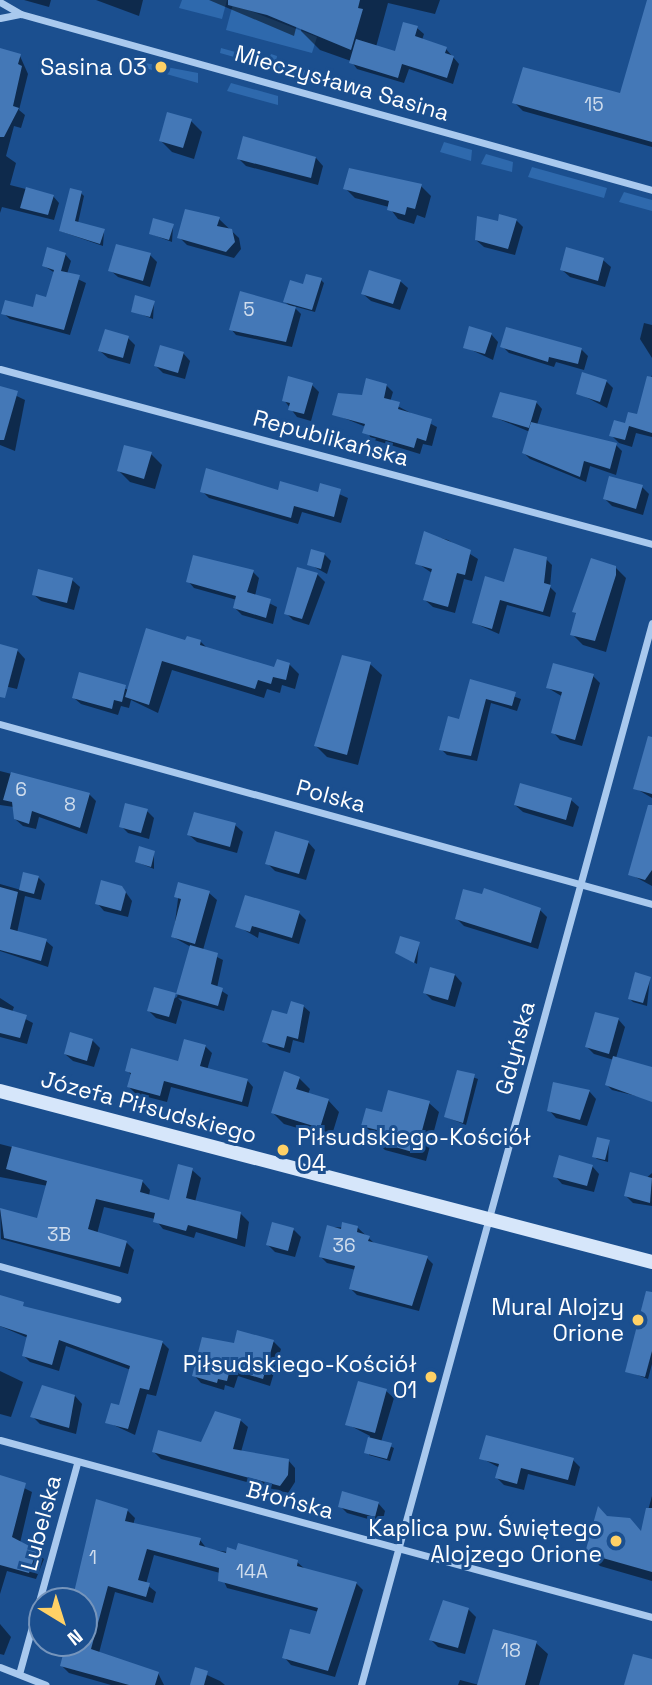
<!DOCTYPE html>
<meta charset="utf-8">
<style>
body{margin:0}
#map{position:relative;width:652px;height:1685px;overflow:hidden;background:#1b4f8f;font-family:"Space Grotesk",sans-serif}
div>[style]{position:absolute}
.green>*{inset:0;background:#2e69ad}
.shadow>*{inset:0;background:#0007}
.building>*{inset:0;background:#4478b7}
.street>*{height:7px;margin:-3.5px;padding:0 3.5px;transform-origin:3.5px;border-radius:3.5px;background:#a9c9ee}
.secondary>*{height:14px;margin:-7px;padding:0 7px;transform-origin:7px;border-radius:7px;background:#d6e6fa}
.dots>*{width:19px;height:19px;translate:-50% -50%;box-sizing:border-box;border:4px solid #1b4f8f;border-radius:50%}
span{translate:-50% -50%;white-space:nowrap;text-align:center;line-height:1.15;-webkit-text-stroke:6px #1b4f8f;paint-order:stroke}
.number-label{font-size:19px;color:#d0dded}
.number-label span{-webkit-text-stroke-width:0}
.poi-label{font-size:23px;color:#fff}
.right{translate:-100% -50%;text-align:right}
.left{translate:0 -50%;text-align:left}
.street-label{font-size:23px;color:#fff}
.north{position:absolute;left:28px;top:1587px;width:70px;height:70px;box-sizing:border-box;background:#1b4f8f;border:2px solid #7695bc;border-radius:50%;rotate:142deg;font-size:19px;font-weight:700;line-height:28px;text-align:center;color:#fff}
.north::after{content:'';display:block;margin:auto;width:24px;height:32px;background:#ffd166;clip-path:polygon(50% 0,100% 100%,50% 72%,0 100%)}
</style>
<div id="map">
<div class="green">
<div style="clip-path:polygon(182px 0,227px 0,222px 19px,179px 8px)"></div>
<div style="clip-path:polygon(233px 4px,317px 37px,312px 53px,226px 30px)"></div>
<div style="clip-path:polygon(221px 48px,268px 61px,271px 54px,277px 56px,276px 63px,307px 71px,305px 77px,220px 53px)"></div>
<div style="clip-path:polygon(140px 62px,198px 73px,198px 83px,138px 66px)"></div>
<div style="clip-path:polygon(231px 83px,278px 96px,278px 105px,227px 91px)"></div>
<div style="clip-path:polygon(444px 142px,472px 150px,471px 161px,440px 152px)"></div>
<div style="clip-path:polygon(486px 154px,513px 162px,512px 172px,481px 164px)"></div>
<div style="clip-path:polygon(532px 167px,607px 188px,604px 198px,528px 177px)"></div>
<div style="clip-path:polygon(624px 192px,652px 200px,652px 211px,619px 202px)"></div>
</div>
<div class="shadow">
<div style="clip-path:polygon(24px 0,51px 0,49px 7px)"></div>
<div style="clip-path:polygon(96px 0,143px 0,139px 16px)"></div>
<div style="clip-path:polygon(209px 0,303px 0,294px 36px)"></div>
<div style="clip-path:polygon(308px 0,440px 0,435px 14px,388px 3px,376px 47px,397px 53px,417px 28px,424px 34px,422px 40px,446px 49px,459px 64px,453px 84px,409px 69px,404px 83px,357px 69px,351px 61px,320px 50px,301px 31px)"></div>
<div style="clip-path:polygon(649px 0,652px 147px,523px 111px,514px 102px,621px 95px)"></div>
<div style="clip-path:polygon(0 50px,20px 56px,28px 74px,19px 110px,25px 115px,21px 128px,14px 126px,6px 156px,16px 163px,10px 185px,53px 196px,59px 203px,54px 220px,2px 207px,0 213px)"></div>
<div style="clip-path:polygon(191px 121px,202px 132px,194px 159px,172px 152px,161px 141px)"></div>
<div style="clip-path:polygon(316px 158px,323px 166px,318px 185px,246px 166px,239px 159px)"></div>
<div style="clip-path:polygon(350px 170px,421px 186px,431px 196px,425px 218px,417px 215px,414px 224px,398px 219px,389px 207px,355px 198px,345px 188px)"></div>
<div style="clip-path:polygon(81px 193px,84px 196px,78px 223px,104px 231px,103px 246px,60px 231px)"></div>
<div style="clip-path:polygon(219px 219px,239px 238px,241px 249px,234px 258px,187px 245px,179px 237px)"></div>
<div style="clip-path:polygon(516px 220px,523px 227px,515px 255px,484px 247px,476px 240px,499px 223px)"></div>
<div style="clip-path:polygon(173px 226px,172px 242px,151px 234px)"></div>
<div style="clip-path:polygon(65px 254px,71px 261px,67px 274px,86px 283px,70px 335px,10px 319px,3px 313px,34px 309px,48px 299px,55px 273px,44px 266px)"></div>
<div style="clip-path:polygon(150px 255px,157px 262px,150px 287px,118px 277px,110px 270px)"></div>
<div style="clip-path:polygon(603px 260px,611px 267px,605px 287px,570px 277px,562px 270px)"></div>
<div style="clip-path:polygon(321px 280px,324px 283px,315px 312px,293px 306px,301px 314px,292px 347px,236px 335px,231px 329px,291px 307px,285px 302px)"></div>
<div style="clip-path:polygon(400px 281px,408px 288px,400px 310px,371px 301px,363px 294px)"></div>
<div style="clip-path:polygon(154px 303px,153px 319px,133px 311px)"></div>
<div style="clip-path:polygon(644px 323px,652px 325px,652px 358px,640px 339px)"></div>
<div style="clip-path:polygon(491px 334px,498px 342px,493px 360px,465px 347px)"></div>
<div style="clip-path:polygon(128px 338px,135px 345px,130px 364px,108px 358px,100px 351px)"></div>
<div style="clip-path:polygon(502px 346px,581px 349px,588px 356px,584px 370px,556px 362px,554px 367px,509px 353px)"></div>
<div style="clip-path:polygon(183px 353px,190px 361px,185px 379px,163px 373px,156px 366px)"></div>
<div style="clip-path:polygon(652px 375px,652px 437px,636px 433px,632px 447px,619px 443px,611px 435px,638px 416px)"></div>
<div style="clip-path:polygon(606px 381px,613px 388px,607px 408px,578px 393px)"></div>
<div style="clip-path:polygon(312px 385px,319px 392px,311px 421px,297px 417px,284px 400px)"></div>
<div style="clip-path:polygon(386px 385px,393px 392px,390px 402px,437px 427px,432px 446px,423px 444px,420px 454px,371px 439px,366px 427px,334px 414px)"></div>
<div style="clip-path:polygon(0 388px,25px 400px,15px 451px,0 445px)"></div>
<div style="clip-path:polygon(536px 402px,542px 409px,537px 425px,616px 445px,622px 451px,616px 475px,590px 466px,586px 482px,530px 459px,524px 453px,530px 432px,494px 417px)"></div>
<div style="clip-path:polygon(151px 454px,162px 465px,155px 489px,130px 482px,119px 471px)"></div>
<div style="clip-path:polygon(321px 486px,348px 498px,341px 523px,302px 512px,298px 524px,209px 498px,202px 491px,319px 494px)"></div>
<div style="clip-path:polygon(642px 487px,649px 494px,643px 515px,612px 506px,605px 499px)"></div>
<div style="clip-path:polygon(425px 534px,448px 540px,478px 559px,472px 581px,464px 579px,455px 613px,433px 607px,425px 600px,432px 573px,417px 563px)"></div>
<div style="clip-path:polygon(324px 554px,331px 561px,327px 574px,309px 564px)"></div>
<div style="clip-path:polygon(546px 559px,552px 565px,550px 587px,556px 593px,550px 617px,507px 605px,499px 634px,474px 623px,506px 584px)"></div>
<div style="clip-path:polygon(615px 567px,626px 578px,606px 652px,583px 645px,572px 634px,577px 615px,574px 611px)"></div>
<div style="clip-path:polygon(253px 572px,259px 578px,255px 596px,277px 607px,273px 624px,242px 615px,235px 608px,237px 600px,194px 588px,188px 581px)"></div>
<div style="clip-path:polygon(317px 574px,325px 582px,309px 625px,293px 620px,286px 613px)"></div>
<div style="clip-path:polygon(72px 580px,80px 587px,74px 610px,41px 601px,33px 594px)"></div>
<div style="clip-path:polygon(147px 630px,186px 642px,200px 641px,208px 649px,276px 670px,289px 664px,299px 674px,295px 689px,282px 685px,280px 693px,267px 689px,264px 698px,172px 670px,158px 713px,131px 700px,129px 708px,121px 706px,118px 715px,81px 704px,74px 698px,80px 675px,129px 690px)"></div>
<div style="clip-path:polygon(0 646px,17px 650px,25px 659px,17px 689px,0 685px)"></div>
<div style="clip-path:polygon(370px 664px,382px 675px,358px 765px,327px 757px,316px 746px)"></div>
<div style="clip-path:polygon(593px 676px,600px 683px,582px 746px,560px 740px,553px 732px,563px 697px,548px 688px)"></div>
<div style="clip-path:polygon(472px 681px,521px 699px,517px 711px,491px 703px,477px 761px,447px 755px,441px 749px,460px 721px)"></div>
<div style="clip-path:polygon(652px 756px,652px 798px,635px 788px)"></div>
<div style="clip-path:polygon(0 771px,89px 794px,96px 801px,87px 834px,39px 817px,36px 829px,23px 826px,15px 819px,14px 807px,0 805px)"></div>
<div style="clip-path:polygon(571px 800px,579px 807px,573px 827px,523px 812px,515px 805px)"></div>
<div style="clip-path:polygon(147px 811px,154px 818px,149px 839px,128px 833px,121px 826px)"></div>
<div style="clip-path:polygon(652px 824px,652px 886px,630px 874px)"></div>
<div style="clip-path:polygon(235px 825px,243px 832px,237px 853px,197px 842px,189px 835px)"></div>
<div style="clip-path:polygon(308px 842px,315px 850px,306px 880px,275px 871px,267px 863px)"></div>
<div style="clip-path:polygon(154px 852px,154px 869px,137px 862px)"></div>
<div style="clip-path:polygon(38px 877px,45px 884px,41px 900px,25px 896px,17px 933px,46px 941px,53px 947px,48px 967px,0 951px,0 884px,21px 890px)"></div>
<div style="clip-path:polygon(180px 884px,209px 893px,217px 900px,203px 950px,223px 960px,217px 988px,228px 995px,224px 1011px,178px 998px,182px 1002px,176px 1024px,156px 1018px,149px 1011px,177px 997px,191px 947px,173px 937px)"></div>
<div style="clip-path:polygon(122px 887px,132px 901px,128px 917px,104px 911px,97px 903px)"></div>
<div style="clip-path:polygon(540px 910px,547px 917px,538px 949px,464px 926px,457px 919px)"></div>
<div style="clip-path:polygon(299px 913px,306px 920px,299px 944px,259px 932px,258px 938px,237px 926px)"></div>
<div style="clip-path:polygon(419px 943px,417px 964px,397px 953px)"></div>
<div style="clip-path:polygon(455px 975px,462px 983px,455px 1007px,432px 1000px,425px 993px)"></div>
<div style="clip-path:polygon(650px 978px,647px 1006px,633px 1002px,630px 999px)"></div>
<div style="clip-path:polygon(0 998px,14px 1007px,12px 1012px,33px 1023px,27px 1044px,0 1037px)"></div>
<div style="clip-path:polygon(303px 1006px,310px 1012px,304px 1043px,293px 1040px,290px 1053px,270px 1047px,264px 1041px)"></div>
<div style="clip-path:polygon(618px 1019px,625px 1027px,616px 1058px,652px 1068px,649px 1099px,612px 1090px,607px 1085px,614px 1060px,594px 1054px,587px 1047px)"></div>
<div style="clip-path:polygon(92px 1040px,100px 1048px,94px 1067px,73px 1061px,65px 1054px)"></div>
<div style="clip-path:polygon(205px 1046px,212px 1053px,207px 1070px,247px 1080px,253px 1087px,248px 1107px,171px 1087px,167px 1102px,136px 1094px,129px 1087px,132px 1076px,127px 1070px,179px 1063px)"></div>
<div style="clip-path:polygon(458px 1072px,478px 1079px,466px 1125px,446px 1117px)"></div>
<div style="clip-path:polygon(299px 1078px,310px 1089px,308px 1094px,328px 1100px,339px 1112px,331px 1138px,284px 1124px,273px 1113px)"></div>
<div style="clip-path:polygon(589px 1091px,596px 1099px,587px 1126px,556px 1118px,549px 1110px)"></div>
<div style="clip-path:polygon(429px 1103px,439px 1112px,426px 1161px,385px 1150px,376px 1141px,377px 1136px,363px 1125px,383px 1114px)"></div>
<div style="clip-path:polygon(609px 1141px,608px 1162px,597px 1159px,594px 1156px)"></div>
<div style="clip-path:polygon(0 1144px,142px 1181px,150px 1190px,149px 1196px,170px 1202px,192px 1170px,201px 1178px,195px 1202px,240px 1213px,249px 1222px,245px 1247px,196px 1232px,194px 1238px,163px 1229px,155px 1219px,104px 1207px,97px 1234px,126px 1242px,134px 1250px,128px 1274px,1px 1239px,0 1210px,38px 1220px,48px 1186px,0 1177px)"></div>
<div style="clip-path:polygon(592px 1166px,599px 1174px,594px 1192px,562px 1184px,555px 1176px)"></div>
<div style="clip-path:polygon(652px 1173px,652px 1206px,633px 1203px,626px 1196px)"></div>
<div style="clip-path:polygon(328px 1227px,358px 1228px,375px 1244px,427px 1258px,433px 1264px,419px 1311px,357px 1295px,351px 1289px,356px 1270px,327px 1263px,321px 1257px)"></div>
<div style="clip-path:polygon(294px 1230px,301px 1237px,295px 1257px,275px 1252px,268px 1245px)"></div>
<div style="clip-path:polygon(0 1297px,29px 1310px,162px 1342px,169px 1349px,156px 1396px,147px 1394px,135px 1435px,107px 1422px,120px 1407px,131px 1370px,66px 1346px,59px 1371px,30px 1362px,23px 1355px,28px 1338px,0 1326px)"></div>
<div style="clip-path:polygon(652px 1312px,652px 1364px,648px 1379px,627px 1371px)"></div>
<div style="clip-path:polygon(238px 1332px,274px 1342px,281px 1349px,270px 1386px,238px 1376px,234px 1388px,225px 1385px,224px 1390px,201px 1383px,194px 1375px,235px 1345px)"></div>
<div style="clip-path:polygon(0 1371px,23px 1382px,11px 1417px,0 1414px)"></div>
<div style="clip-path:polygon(386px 1391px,394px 1398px,381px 1442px,394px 1448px,390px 1461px,369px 1455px,370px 1436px,347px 1424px)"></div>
<div style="clip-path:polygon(75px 1396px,82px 1404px,76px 1434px,40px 1424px,32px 1416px)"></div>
<div style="clip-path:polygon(240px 1420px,248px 1427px,241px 1452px,288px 1460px,295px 1468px,295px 1482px,288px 1493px,161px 1459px,154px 1452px,202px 1444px)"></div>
<div style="clip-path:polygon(481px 1458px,573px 1460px,580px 1467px,575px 1486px,528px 1474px,524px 1490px,504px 1485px,497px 1478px,500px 1468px)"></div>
<div style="clip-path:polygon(0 1476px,32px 1492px,20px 1543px,44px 1559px,36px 1579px,7px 1571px,0 1594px)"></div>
<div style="clip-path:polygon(652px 1496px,652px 1581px,600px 1566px,587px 1553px,608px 1518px,642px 1532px)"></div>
<div style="clip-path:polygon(98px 1502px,128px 1511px,135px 1518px,133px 1525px,200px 1540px,207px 1549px,297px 1562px,305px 1569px,356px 1583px,363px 1590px,335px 1677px,291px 1665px,284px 1657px,311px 1637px,319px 1612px,227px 1588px,220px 1573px,154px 1555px,146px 1584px,156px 1592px,153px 1603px,115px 1592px,99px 1653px,158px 1673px,164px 1685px,111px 1685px,69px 1673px,62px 1666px,68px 1643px,84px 1643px,84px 1601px,74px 1601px)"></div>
<div style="clip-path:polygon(378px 1503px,385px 1511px,382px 1523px,347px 1513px,340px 1506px)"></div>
<div style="clip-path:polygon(468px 1609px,476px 1617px,465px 1654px,438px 1647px,431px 1640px)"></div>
<div style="clip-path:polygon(0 1624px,11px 1637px,4px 1655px,0 1654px)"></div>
<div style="clip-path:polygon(536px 1643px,548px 1654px,539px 1685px,458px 1685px,460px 1680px,479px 1685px)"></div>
<div style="clip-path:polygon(196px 1670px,220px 1681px,225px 1685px,192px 1685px)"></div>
</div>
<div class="building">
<div style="clip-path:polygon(228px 0,360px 0,358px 8px,363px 9px,351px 50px,267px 15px,228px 5px)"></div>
<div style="clip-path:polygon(647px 0,652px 0,652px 142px,512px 103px,523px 67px,620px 93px)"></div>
<div style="clip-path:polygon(403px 22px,418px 26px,415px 36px,447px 47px,445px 53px,454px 56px,447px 78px,402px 64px,398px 78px,349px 63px,356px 39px,395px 51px)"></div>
<div style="clip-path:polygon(0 48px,21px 54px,18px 64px,22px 66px,13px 106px,19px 108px,4px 137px,0 137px)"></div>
<div style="clip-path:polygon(167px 112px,192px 119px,183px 148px,159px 141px)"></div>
<div style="clip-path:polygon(243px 136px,316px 157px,311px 178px,237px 159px)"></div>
<div style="clip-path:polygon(349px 168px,422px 184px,415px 209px,407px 207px,405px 215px,387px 210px,389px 201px,343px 189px)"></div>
<div style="clip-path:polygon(26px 187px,54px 195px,48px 215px,20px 208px)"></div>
<div style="clip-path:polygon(70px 188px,82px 191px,75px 221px,105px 229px,100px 244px,59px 231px)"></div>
<div style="clip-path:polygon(185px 209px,220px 217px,217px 226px,232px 229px,235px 242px,226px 252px,177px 238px)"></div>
<div style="clip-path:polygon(499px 214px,517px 219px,508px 249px,475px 240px,477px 216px,498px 221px)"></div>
<div style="clip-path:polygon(153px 218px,174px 224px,169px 240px,149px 234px)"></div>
<div style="clip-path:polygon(116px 244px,151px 253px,143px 281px,108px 271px)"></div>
<div style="clip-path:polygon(47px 247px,66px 253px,61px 271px,80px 275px,64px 330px,1px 314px,5px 300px,33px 307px,36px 294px,46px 297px,54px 270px,42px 266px)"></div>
<div style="clip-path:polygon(566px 247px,604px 258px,598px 281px,560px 270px)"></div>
<div style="clip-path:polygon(369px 270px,401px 280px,393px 304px,361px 294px)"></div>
<div style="clip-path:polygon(306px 274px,322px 278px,312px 310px,283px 302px,290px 280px,303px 284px)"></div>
<div style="clip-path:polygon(240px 291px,296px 307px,286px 342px,229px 330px)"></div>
<div style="clip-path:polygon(135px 295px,155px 301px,150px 317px,131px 312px)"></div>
<div style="clip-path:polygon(469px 326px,492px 333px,485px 354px,463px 348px)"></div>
<div style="clip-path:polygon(506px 327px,582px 348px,578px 364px,549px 357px,548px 362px,500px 347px)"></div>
<div style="clip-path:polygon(105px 329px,129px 336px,123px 358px,98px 351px)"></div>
<div style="clip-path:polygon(160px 345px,184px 352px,178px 373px,154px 366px)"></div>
<div style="clip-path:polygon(582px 372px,607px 380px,600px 402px,576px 394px)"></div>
<div style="clip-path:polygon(288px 376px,313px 383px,304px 414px,288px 410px,290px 403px,282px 401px)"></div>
<div style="clip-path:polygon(647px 376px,652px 377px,652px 433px,629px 426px,625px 440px,609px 436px,614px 420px,625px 423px,628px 412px,637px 414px)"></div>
<div style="clip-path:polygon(366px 378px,387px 384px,384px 398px,400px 402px,398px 409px,432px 419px,426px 441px,417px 438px,414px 448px,362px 433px,365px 424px,332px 415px,338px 393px,362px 395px)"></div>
<div style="clip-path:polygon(0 386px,18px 391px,4px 440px,0 440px)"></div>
<div style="clip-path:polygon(500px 392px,537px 401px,529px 428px,492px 417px)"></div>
<div style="clip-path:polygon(531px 422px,617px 443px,610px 469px,584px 461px,580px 477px,522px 453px)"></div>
<div style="clip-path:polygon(124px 445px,152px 452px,144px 479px,117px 471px)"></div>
<div style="clip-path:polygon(206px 468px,278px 490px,280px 481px,318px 492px,320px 483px,341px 489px,334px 517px,294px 506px,291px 518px,200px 492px)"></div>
<div style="clip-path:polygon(609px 476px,643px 485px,636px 509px,603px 499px)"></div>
<div style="clip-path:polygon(424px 531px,471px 550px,465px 575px,457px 573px,448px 607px,423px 600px,432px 569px,415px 564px)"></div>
<div style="clip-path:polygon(514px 548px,547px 557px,544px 583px,551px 585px,543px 612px,500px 600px,492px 629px,472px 623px,485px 576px,504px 582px)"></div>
<div style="clip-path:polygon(311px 549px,325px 553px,321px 569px,307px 565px)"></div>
<div style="clip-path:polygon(193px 555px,254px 570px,247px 592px,271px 599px,266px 618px,233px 608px,236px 596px,186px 582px)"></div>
<div style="clip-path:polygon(591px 558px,616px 566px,616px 575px,595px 641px,570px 635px,576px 613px,572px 612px)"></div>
<div style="clip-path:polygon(297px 567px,318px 573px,302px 619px,284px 614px)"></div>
<div style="clip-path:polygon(38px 569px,73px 578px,67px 603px,32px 595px)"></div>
<div style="clip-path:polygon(146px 628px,185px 640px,187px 636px,201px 640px,200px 645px,274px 667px,277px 659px,290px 663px,286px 680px,273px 677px,271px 684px,258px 680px,255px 689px,162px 661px,149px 705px,125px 697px)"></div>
<div style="clip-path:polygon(0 644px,18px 649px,5px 698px,0 697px)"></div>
<div style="clip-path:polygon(342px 655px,371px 662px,347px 755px,314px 746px)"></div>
<div style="clip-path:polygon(553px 663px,594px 674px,575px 740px,551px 733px,562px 692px,546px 688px)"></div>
<div style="clip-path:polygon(79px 672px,126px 685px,122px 702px,114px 700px,112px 709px,72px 698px)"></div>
<div style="clip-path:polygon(470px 679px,516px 692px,512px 706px,486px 699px,471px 756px,439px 750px,448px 716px,459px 719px)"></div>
<div style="clip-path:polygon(648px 736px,652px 737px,652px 794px,633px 789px)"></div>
<div style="clip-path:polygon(11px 772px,90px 793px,80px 828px,32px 811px,29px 824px,14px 819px,12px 802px,3px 800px)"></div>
<div style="clip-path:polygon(520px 783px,572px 798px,566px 820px,514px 805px)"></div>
<div style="clip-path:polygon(125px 803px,148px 809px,141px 833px,119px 827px)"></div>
<div style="clip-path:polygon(648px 805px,652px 805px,652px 870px,645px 880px,628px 875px)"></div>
<div style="clip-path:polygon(194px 812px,236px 823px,230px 847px,187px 835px)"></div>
<div style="clip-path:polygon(275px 831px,309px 841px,299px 874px,265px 864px)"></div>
<div style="clip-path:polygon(139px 846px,155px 851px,151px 867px,135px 862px)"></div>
<div style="clip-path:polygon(23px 872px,39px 876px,34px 894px,19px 890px)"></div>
<div style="clip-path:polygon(101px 880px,122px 886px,126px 892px,121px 911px,95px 904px)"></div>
<div style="clip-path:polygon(178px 882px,210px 891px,195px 944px,171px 937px,181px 899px,174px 897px)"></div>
<div style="clip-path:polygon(0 887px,18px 892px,10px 929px,47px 939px,41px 961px,0 950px)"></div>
<div style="clip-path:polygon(484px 888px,541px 908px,531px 943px,455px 919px,463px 889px,482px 894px)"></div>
<div style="clip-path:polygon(245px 895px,300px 911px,292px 938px,252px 926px,250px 932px,235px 927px)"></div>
<div style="clip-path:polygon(400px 936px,420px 942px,414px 963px,395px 953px)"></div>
<div style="clip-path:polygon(190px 945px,218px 953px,211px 984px,223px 988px,218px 1006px,176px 994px)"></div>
<div style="clip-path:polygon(430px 967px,455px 974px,448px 1000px,423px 993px)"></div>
<div style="clip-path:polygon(635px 972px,651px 977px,643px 1003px,628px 999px)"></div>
<div style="clip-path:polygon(154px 987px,176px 993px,169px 1017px,147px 1011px)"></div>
<div style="clip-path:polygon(291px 1001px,304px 1005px,298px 1039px,287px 1036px,284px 1048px,262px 1042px,272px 1010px,287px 1014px)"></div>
<div style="clip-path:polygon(0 1007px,27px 1015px,20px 1038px,0 1033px)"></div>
<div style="clip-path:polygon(595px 1012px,619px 1018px,609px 1054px,585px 1047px)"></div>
<div style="clip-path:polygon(70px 1032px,93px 1039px,87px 1061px,64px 1054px)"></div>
<div style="clip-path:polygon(184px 1039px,206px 1045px,200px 1066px,248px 1079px,242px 1102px,164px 1081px,160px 1096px,127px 1087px,131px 1073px,125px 1071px,131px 1048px,178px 1061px)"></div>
<div style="clip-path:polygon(613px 1056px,652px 1067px,652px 1102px,605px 1085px)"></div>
<div style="clip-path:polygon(457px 1070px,475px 1074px,463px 1123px,444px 1117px)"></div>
<div style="clip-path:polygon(284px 1071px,300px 1077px,296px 1089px,329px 1099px,320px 1128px,271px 1113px)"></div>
<div style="clip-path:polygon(553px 1082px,590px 1090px,580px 1120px,547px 1111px)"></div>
<div style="clip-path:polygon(388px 1090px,430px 1101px,416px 1153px,374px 1141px,377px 1130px,361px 1126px,366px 1108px,382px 1112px)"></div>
<div style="clip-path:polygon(597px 1137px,610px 1140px,605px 1160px,592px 1157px)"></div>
<div style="clip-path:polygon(12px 1146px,143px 1180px,140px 1192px,169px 1200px,178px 1164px,193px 1168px,186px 1198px,241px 1212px,237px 1239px,188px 1225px,186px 1231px,153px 1222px,155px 1213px,96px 1199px,88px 1229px,127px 1241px,120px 1267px,4px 1238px,0 1208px,37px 1218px,47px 1181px,6px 1169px)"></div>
<div style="clip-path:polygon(559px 1155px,593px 1165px,587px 1186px,553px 1177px)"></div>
<div style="clip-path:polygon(630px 1172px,652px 1178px,650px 1203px,624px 1196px)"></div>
<div style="clip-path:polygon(272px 1222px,294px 1228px,288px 1251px,266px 1245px)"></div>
<div style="clip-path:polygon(342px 1222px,358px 1226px,357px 1232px,370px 1236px,368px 1241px,428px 1256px,412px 1306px,349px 1289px,355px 1266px,319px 1257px,327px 1225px,341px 1229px)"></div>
<div style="clip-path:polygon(646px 1291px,652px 1292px,652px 1351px,645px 1377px,625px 1372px)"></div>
<div style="clip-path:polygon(0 1295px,24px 1302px,23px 1306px,163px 1341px,149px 1390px,140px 1388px,128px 1429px,105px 1423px,111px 1403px,119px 1405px,130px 1366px,59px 1340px,52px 1365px,22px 1356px,27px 1335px,0 1326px)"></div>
<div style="clip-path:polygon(237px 1330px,274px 1340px,263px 1379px,230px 1369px,227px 1381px,218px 1379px,217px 1383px,192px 1376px,202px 1337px,234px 1343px)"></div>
<div style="clip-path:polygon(358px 1381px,387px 1389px,375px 1433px,345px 1425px)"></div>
<div style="clip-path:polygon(42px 1385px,75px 1395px,69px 1428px,30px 1417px)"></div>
<div style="clip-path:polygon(215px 1411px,241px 1419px,233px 1449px,289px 1459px,288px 1475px,280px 1486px,152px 1452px,158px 1430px,201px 1442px)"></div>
<div style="clip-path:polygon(486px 1435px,574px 1458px,568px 1480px,521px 1468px,517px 1484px,495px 1478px,499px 1464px,479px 1459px)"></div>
<div style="clip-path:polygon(368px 1437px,392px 1443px,387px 1459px,364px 1453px)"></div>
<div style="clip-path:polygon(0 1475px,26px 1483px,12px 1537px,37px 1550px,29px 1573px,0 1565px)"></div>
<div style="clip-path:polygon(342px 1491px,379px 1502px,375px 1517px,338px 1507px)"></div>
<div style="clip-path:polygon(96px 1499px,128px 1509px,125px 1521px,201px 1538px,199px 1545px,226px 1553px,227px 1547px,236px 1550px,238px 1543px,298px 1560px,297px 1566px,357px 1582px,328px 1671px,282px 1658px,290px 1629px,310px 1634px,318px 1608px,218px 1581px,219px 1568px,147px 1549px,138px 1580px,150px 1583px,146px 1597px,108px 1586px,91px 1649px,159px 1672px,155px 1685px,129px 1685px,60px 1666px,66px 1643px,84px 1643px,84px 1601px,72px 1601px)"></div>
<div style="clip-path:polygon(598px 1506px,607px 1516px,630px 1518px,641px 1531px,646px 1508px,652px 1508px,652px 1572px,585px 1553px)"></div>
<div style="clip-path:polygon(443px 1600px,469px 1608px,458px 1648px,429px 1640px)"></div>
<div style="clip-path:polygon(493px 1629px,537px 1641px,525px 1685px,477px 1685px)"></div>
<div style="clip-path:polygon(633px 1654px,652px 1659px,652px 1685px,624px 1685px)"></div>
<div style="clip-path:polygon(195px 1667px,208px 1671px,204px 1685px,190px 1685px)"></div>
</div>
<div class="street">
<div style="left:0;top:2px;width:24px;rotate:30deg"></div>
<div style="left:21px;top:14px;width:655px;rotate:15.58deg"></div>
<div style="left:0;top:18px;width:20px;rotate:-11deg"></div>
<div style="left:0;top:369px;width:675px;rotate:15.02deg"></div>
<div style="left:0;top:724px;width:676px;rotate:15.43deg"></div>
<div style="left:0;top:1266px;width:122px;rotate:15.8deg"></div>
<div style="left:0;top:1440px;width:676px;rotate:15.19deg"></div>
<div style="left:0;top:1667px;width:49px;rotate:21.4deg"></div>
<div style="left:19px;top:1674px;width:219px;rotate:-74.6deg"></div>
<div style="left:361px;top:1685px;width:1101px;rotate:-74.68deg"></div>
</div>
<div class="secondary">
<div style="left:0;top:1091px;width:674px;rotate:14.7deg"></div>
</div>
<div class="dots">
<div style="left:161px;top:67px;background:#ffd166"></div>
<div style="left:283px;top:1150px;background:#ffd166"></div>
<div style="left:638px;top:1320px;background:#ffd166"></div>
<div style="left:431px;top:1377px;background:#ffd166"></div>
<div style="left:616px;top:1541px;background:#ffd166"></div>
</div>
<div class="number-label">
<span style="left:594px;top:105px">15</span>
<span style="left:249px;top:310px">5</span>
<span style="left:21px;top:790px">6</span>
<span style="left:70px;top:805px">8</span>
<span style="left:59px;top:1235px">3B</span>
<span style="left:344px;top:1246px">36</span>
<span style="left:93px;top:1558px">1</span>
<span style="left:252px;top:1572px">14A</span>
<span style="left:511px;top:1651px">18</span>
</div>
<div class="poi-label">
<span class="right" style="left:147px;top:67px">Sasina 03</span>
<span class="left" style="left:297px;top:1150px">Piłsudskiego-Kościół<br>04</span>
<span class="right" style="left:624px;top:1320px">Mural Alojzy<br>Orione</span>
<span class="right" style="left:417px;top:1377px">Piłsudskiego-Kościół<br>01</span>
<span class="right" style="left:602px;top:1541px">Kaplica pw. Świętego<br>Alojzego Orione</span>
</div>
<div class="street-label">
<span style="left:342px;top:83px;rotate:16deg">Mieczysława Sasina</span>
<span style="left:331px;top:438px;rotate:15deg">Republikańska</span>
<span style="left:331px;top:796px;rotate:15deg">Polska</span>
<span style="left:515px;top:1048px;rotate:-75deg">Gdyńska</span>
<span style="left:149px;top:1107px;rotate:15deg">Józefa Piłsudskiego</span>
<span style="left:290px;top:1500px;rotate:15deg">Błońska</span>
<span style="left:41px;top:1523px;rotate:-75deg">Lubelska</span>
</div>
<div class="north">N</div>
</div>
